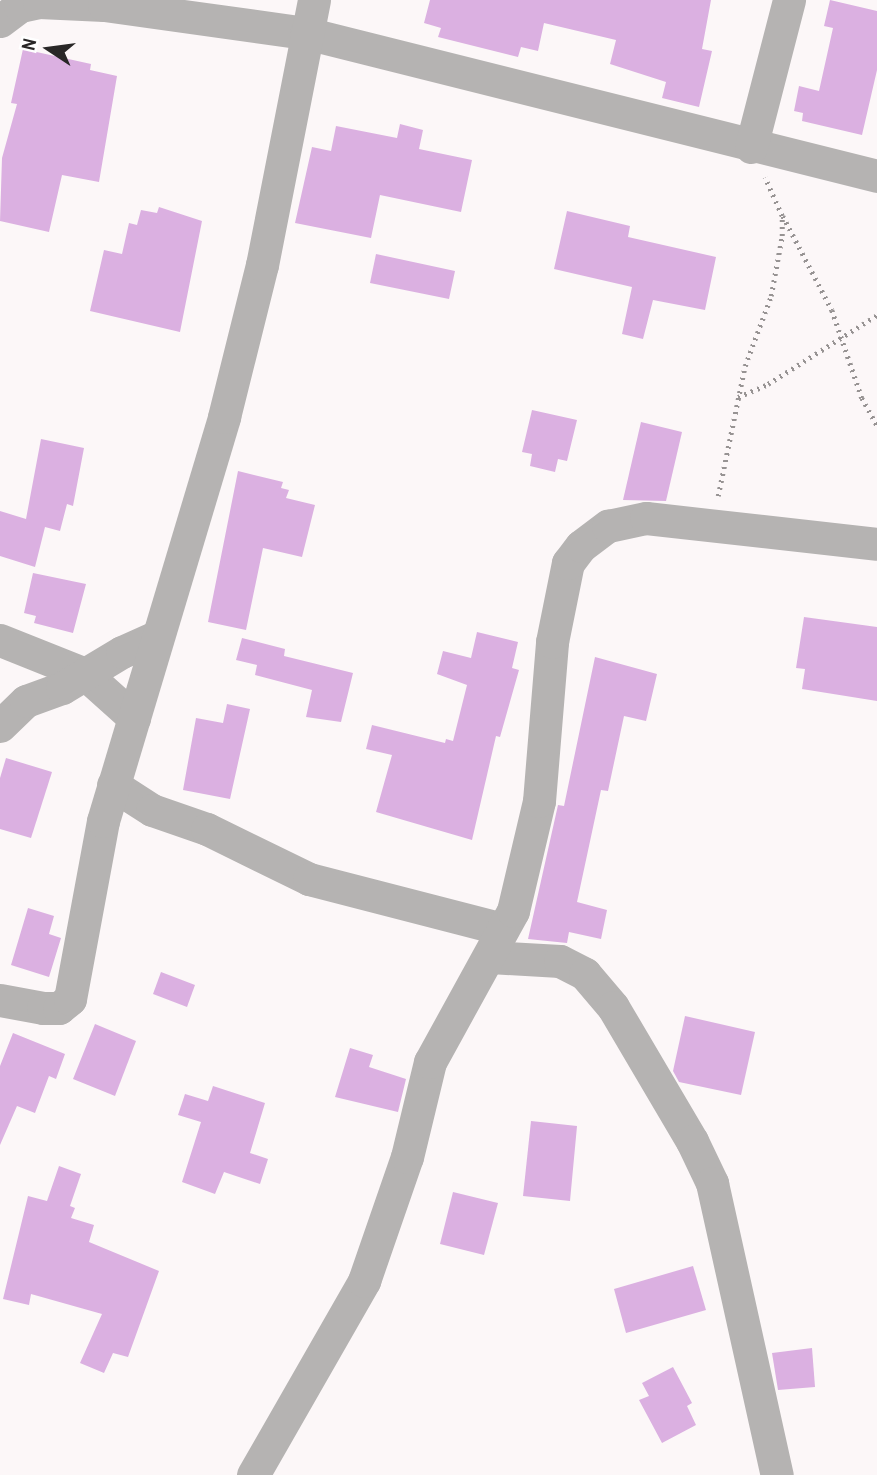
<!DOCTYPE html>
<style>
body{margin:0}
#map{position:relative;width:877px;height:1475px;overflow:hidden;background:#fcf7f8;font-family:"Archivo Narrow",sans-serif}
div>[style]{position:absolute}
.building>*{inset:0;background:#dbb0e1}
.path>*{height:4.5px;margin-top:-2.25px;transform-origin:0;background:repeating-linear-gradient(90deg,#979393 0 2px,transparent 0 7px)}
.street>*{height:33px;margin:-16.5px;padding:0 16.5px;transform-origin:16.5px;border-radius:16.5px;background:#b5b3b2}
span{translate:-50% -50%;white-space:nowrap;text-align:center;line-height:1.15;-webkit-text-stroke:7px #fff;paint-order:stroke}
.north{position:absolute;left:14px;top:14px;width:70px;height:70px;-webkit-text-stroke:5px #fff;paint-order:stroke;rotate:283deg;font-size:19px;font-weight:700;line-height:28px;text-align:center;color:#292727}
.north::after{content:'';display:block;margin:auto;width:24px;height:32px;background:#292727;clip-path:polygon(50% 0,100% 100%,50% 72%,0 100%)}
</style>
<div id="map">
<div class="building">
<div style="clip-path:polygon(430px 0,711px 0,702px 49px,712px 51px,699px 107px,662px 98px,666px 82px,610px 64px,616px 40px,544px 23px,538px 51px,521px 47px,518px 57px,438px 37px,441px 28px,424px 23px)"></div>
<div style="clip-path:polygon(830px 0,877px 11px,877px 70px,862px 135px,802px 121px,803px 113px,794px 111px,799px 86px,819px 91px,833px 28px,824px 26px)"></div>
<div style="clip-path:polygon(23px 49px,91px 64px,90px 70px,117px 76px,99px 182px,62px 175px,49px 232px,0 221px,2px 158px,17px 104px,11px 103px)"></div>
<div style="clip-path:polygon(400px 124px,423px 130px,419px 149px,472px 160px,461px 212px,380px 195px,371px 238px,295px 223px,312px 147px,331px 151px,336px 126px,397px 138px)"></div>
<div style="clip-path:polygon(159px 207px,202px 221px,180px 332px,90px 311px,104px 250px,122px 254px,129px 223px,137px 225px,141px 210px,157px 213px)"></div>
<div style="clip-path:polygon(567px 211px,630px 226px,628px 237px,716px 257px,705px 310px,653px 300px,643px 339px,622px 334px,632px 287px,554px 269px)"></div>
<div style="clip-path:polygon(376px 254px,455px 271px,449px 299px,370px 283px)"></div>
<div style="clip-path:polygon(532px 410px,577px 420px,567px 461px,558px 459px,555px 472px,530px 466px,532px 454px,522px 452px)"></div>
<div style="clip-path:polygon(641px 422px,682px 432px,666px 501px,623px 500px)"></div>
<div style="clip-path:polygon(41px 439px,84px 448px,73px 506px,67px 504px,60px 531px,45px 527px,35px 567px,0 556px,0 511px,26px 519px)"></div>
<div style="clip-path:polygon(238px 471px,283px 482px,281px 488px,289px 490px,286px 498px,315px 505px,302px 557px,263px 548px,246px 630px,208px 622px)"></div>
<div style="clip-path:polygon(33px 573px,86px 584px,73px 633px,34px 623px,36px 616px,24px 613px)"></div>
<div style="clip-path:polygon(804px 617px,877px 627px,877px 701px,802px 689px,805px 669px,796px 668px)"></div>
<div style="clip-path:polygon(477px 632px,518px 642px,512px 668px,519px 670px,500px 737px,496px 736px,472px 840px,376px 812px,392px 755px,366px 749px,372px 725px,445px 743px,446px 739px,453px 741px,467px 685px,437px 674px,443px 651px,471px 658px)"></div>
<div style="clip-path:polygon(242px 638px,285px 649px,284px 656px,353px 673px,341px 722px,306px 717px,312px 690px,255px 675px,257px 665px,236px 660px)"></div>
<div style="clip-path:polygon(595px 657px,657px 674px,646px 721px,624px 716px,608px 791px,601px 790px,577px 902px,607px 910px,601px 939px,569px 932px,567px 943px,528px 939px,558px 805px,564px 806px)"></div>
<div style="clip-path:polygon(227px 704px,250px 709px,230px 799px,183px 790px,196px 718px,223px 723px)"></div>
<div style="clip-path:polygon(6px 758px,52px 772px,31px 838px,0 829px,0 778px)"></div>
<div style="clip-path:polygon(28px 908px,54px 916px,49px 934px,61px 938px,49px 977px,11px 965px)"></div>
<div style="clip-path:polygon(161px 972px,195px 985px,187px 1007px,153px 994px)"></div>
<div style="clip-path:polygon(685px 1016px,755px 1032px,741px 1095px,679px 1082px,673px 1071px)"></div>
<div style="clip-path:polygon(95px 1024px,136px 1041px,115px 1096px,73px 1079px)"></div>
<div style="clip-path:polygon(13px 1033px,65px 1054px,56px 1079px,49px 1076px,35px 1113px,17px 1106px,0 1145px,0 1066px)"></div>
<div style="clip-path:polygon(350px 1048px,373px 1055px,369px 1067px,406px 1079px,398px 1112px,335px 1097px)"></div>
<div style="clip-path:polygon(213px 1086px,265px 1103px,250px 1153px,268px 1159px,260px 1184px,224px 1172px,215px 1194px,182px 1182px,201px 1122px,178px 1115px,185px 1094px,208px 1101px)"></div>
<div style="clip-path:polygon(531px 1121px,577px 1126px,570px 1201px,523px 1196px)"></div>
<div style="clip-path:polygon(59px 1166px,81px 1174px,70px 1206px,75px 1208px,71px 1218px,94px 1225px,89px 1242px,159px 1271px,128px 1357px,113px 1353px,104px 1373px,80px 1363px,102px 1314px,31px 1294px,29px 1305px,3px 1299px,28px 1196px,47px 1201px)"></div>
<div style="clip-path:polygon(453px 1192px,498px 1203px,484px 1255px,440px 1244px)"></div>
<div style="clip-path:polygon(693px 1266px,706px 1310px,626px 1333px,614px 1289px)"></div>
<div style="clip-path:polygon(812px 1348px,815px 1387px,778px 1390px,772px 1353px)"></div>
<div style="clip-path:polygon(673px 1367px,692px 1403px,687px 1406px,696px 1425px,662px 1443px,639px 1400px,649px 1396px,642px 1383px)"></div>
</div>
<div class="path">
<div style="left:783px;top:216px;width:106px;rotate:62.5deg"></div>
<div style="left:832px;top:310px;width:93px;rotate:71.2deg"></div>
<div style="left:862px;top:398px;width:31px;rotate:61deg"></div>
<div style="left:738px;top:397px;width:33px;rotate:-23deg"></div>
<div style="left:768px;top:384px;width:129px;rotate:-32.3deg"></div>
<div style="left:718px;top:496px;width:133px;rotate:-78.3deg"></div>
<div style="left:745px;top:366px;width:75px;rotate:-69.6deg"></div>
<div style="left:771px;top:296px;width:61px;rotate:-79.6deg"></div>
<div style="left:782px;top:236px;width:20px;rotate:-90deg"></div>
<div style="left:782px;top:216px;width:42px;rotate:-114.1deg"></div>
</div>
<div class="street">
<div style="left:0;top:21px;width:25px;rotate:-37deg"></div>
<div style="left:20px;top:6px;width:19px;rotate:-12deg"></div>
<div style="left:39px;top:2px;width:65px;rotate:2.6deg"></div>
<div style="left:104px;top:5px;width:204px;rotate:7.9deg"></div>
<div style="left:306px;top:33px;width:589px;rotate:14.06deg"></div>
<div style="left:751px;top:147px;width:152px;rotate:-75.5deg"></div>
<div style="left:0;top:640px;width:92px;rotate:21.8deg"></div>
<div style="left:85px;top:674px;width:66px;rotate:41.9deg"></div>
<div style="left:0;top:726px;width:36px;rotate:-44deg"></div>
<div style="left:26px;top:701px;width:38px;rotate:-20deg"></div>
<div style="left:62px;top:688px;width:70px;rotate:-31deg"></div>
<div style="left:122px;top:652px;width:39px;rotate:-24deg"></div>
<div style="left:113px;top:785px;width:46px;rotate:32.7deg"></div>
<div style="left:152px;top:810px;width:58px;rotate:19.1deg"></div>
<div style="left:207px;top:829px;width:114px;rotate:26.1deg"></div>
<div style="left:309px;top:879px;width:200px;rotate:14.5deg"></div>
<div style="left:490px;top:957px;width:70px;rotate:3.3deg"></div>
<div style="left:560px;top:961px;width:28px;rotate:27deg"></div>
<div style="left:585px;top:974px;width:43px;rotate:49.7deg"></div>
<div style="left:613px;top:1007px;width:156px;rotate:59.5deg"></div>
<div style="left:692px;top:1141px;width:47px;rotate:64.5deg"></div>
<div style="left:712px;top:1183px;width:299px;rotate:77.5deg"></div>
<div style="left:0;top:1000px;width:44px;rotate:10.5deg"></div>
<div style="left:43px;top:1008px;width:16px"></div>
<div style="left:59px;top:1008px;width:14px;rotate:-39deg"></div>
<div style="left:70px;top:999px;width:181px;rotate:-79.5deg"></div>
<div style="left:103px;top:821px;width:422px;rotate:-73.3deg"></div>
<div style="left:224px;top:417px;width:157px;rotate:-76deg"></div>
<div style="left:262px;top:265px;width:270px;rotate:-78.9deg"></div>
<div style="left:253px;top:1475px;width:224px;rotate:-60.2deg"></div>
<div style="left:364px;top:1281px;width:131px;rotate:-70.9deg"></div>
<div style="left:407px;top:1157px;width:98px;rotate:-76.4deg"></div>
<div style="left:430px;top:1062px;width:172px;rotate:-61.2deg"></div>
<div style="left:513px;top:911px;width:113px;rotate:-76.7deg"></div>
<div style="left:539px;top:801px;width:160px;rotate:-85.3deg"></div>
<div style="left:552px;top:642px;width:81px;rotate:-78.6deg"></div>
<div style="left:568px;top:563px;width:21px;rotate:-53deg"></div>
<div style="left:581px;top:546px;width:34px;rotate:-37deg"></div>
<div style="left:608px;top:526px;width:39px;rotate:-12deg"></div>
<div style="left:646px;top:518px;width:232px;rotate:6.4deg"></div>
</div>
<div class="north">N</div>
</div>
